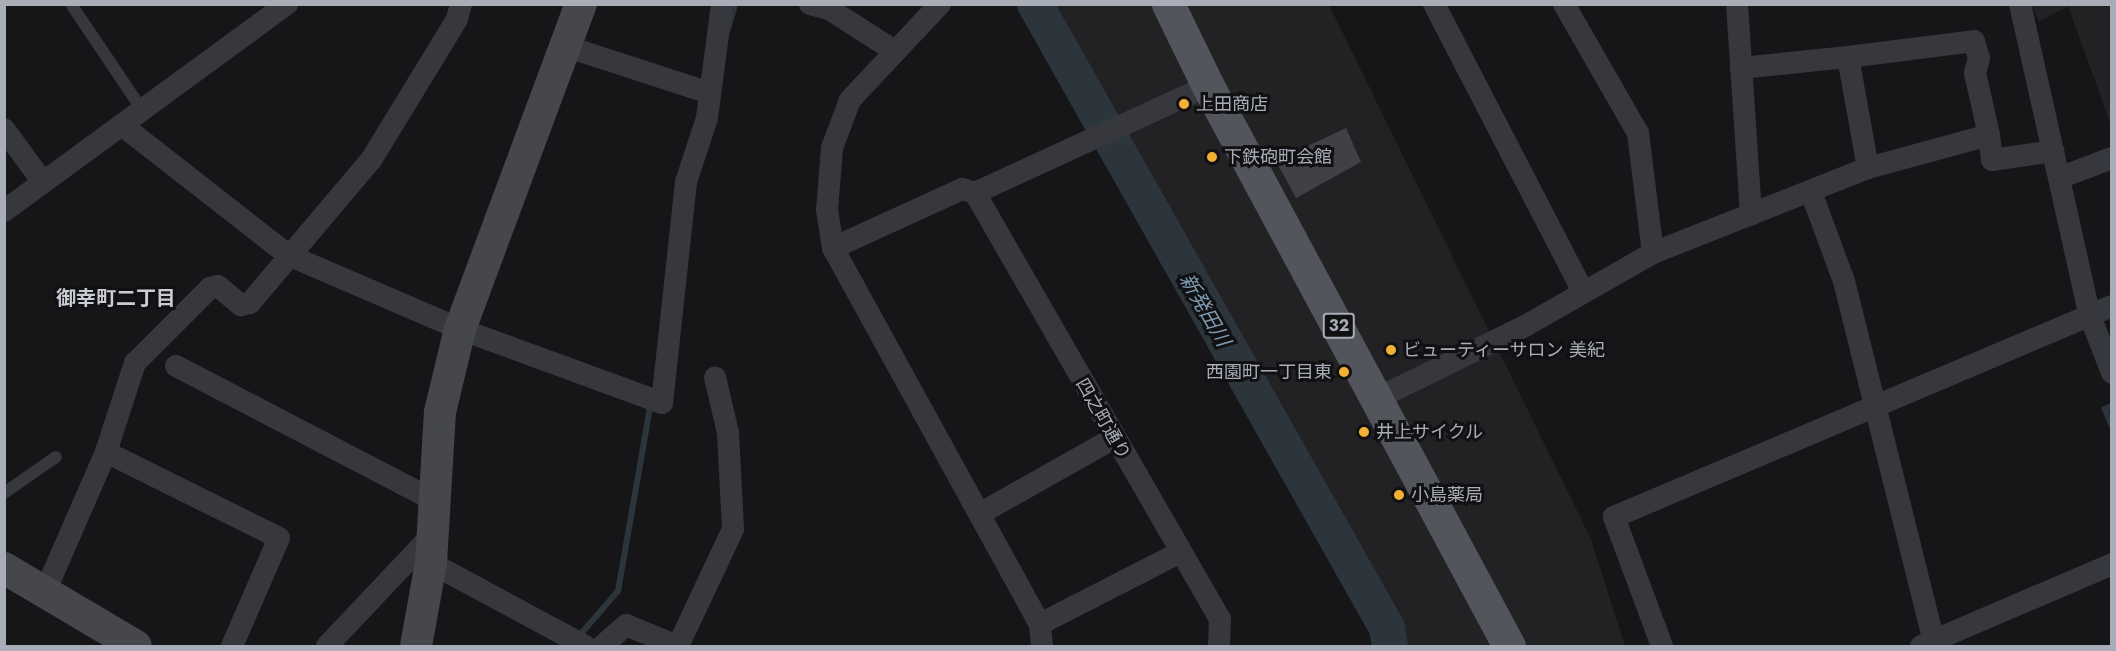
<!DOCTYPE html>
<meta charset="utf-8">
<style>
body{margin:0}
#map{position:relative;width:2116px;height:651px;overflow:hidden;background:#161618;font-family:Jost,"Noto Sans JP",sans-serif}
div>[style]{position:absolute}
.built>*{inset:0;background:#222225}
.stream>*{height:6px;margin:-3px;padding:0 3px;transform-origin:3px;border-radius:3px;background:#2c353c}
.river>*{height:36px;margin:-18px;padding:0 18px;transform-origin:18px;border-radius:18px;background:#2c353c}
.building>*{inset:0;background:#404145}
.lane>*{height:12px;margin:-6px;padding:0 6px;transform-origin:6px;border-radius:6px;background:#37383d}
.street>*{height:22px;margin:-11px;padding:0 11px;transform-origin:11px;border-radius:11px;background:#37383d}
.secondary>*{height:32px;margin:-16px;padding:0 16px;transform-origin:16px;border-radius:16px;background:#45474d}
.primary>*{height:33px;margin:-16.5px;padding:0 16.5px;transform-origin:16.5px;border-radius:16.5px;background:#53555c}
.dots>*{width:16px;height:16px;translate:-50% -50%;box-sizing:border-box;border:3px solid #111113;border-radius:50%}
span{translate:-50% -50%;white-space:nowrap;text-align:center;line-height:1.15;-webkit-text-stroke:6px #111113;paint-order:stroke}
.shield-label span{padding:2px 4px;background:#111113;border:2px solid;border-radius:4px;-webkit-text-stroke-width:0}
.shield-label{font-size:16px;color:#a8adb8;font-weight:700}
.poi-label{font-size:18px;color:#a8adb8}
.left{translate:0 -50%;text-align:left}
.right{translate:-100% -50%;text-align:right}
.street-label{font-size:18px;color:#a8adb8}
.neighbourhood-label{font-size:20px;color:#c9ccd4;font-weight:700}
.water-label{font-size:20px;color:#7f9bb3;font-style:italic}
.frame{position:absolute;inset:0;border:6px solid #a8adb8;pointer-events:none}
</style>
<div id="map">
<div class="built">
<div style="clip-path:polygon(1044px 5px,1329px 5px,1591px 539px,1625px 646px,1391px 646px)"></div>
<div style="clip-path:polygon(2032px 5px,2111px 5px,2111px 125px,2068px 6px,2039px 22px)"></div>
</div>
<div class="stream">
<div style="left:728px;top:29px;width:26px;rotate:-74deg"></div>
<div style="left:2112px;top:406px;width:8px;rotate:157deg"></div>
<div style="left:2105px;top:409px;width:18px;rotate:68deg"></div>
<div style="left:579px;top:636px;width:60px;rotate:-49.1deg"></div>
<div style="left:618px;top:591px;width:192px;rotate:-80.1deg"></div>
</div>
<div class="river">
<div style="left:1035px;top:4px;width:716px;rotate:60.57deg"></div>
<div style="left:1387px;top:628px;width:18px;rotate:81deg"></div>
</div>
<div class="building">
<div style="clip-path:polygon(1346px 128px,1361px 162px,1296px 198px,1276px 161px)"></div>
</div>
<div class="lane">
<div style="left:71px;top:4px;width:129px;rotate:56.1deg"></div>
<div style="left:4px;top:493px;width:63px;rotate:-34.7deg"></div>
</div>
<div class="street">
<div style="left:810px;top:4px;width:20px;rotate:15deg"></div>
<div style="left:829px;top:9px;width:76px;rotate:32.6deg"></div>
<div style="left:940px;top:4px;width:132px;rotate:133.2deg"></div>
<div style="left:850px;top:100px;width:51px;rotate:110.6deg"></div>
<div style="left:832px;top:148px;width:62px;rotate:94.6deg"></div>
<div style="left:827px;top:210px;width:38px;rotate:81deg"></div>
<div style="left:833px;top:248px;width:429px;rotate:61.2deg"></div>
<div style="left:1040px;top:624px;width:22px;rotate:85deg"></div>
<div style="left:1434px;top:4px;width:324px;rotate:62.6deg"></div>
<div style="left:1564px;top:4px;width:149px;rotate:60.2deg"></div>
<div style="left:1638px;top:133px;width:121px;rotate:82.9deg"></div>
<div style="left:1737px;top:4px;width:211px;rotate:86.2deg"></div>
<div style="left:2020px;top:4px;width:320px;rotate:77.4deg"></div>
<div style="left:2090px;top:316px;width:61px;rotate:68.9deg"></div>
<div style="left:565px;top:46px;width:152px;rotate:18deg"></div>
<div style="left:1848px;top:57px;width:127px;rotate:-7.2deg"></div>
<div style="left:1974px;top:41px;width:18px;rotate:74deg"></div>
<div style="left:1979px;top:58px;width:16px;rotate:105deg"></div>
<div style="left:1975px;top:73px;width:64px;rotate:77.3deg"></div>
<div style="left:1741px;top:68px;width:108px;rotate:-5.9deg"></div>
<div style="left:1848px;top:57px;width:113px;rotate:79.8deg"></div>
<div style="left:123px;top:126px;width:209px;rotate:38deg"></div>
<div style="left:288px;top:255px;width:187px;rotate:23.3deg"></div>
<div style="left:460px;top:329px;width:215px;rotate:20.1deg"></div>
<div style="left:662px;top:403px;width:222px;rotate:-83.8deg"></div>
<div style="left:686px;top:182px;width:67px;rotate:-71.8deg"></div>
<div style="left:707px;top:118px;width:115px;rotate:-82.5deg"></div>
<div style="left:4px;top:129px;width:66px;rotate:53.7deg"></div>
<div style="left:2059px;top:178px;width:57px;rotate:-20.7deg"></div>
<div style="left:1811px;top:192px;width:95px;rotate:69.7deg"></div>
<div style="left:1844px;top:281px;width:371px;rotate:76deg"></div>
<div style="left:975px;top:193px;width:491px;rotate:60.1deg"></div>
<div style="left:1220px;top:619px;width:27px;rotate:92deg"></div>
<div style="left:4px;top:211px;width:351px;rotate:-36.2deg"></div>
<div style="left:833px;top:248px;width:142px;rotate:-24.6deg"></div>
<div style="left:962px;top:189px;width:14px;rotate:17deg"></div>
<div style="left:975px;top:193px;width:256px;rotate:-24.7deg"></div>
<div style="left:176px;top:366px;width:288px;rotate:27.5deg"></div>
<div style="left:1378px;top:398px;width:164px;rotate:-26.1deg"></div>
<div style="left:1525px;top:326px;width:147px;rotate:-29.7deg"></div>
<div style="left:1653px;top:253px;width:231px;rotate:-21.6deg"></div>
<div style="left:1868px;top:168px;width:125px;rotate:-15.3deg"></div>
<div style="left:1989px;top:135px;width:25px;rotate:83deg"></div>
<div style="left:1992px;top:160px;width:62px;rotate:-8.4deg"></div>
<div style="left:106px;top:452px;width:94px;rotate:-72deg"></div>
<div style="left:135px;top:363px;width:106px;rotate:-45deg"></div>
<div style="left:210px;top:288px;width:8px;rotate:-14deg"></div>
<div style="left:218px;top:286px;width:30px;rotate:40deg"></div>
<div style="left:241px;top:305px;width:9px;rotate:-13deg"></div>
<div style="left:250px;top:303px;width:187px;rotate:-49.8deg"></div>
<div style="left:371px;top:160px;width:165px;rotate:-58.6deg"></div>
<div style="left:457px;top:19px;width:16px;rotate:-75deg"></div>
<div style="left:981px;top:513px;width:153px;rotate:-29.4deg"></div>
<div style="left:431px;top:563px;width:175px;rotate:28.3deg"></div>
<div style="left:44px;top:594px;width:155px;rotate:-66.4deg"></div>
<div style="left:106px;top:452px;width:193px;rotate:26.4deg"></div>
<div style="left:279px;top:538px;width:118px;rotate:113.5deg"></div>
<div style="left:1040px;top:624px;width:158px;rotate:-27.1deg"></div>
<div style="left:327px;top:646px;width:151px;rotate:-46.6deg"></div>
<div style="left:602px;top:646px;width:32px;rotate:-41deg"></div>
<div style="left:626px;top:625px;width:55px;rotate:22.4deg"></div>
<div style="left:678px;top:646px;width:129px;rotate:-64.8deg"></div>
<div style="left:733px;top:529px;width:96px;rotate:-93deg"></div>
<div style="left:728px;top:433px;width:57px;rotate:-103.1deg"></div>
<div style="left:1662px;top:646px;width:138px;rotate:-110.4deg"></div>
<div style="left:1614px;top:517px;width:541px;rotate:-22.96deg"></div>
<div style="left:1921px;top:646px;width:208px;rotate:-23.2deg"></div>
</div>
<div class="secondary">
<div style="left:4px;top:568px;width:153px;rotate:30.6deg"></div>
<div style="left:416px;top:646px;width:84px;rotate:-79.8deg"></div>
<div style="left:431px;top:563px;width:151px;rotate:-86.6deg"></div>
<div style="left:440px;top:412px;width:85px;rotate:-76.5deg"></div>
<div style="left:460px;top:329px;width:347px;rotate:-69.6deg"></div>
</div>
<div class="primary">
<div style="left:1168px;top:4px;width:91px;rotate:64deg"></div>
<div style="left:1208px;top:86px;width:636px;rotate:61.74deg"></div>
</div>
<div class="dots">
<div style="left:1184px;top:104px;background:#f2b134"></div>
<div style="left:1212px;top:157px;background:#f2b134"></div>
<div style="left:1391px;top:350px;background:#f2b134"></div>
<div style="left:1344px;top:372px;background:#f2b134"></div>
<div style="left:1364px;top:432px;background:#f2b134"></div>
<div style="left:1399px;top:495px;background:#f2b134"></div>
</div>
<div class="shield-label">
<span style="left:1339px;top:326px">32</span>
</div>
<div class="poi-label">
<span class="left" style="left:1196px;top:104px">上田商店</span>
<span class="left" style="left:1224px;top:157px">下鉄砲町会館</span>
<span class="left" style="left:1403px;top:350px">ビューティーサロン 美紀</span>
<span class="right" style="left:1332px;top:372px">西園町一丁目東</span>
<span class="left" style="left:1376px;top:432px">井上サイクル</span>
<span class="left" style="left:1411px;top:495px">小島薬局</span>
</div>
<div class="street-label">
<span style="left:1103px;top:419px;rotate:60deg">四之町通り</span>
</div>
<div class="neighbourhood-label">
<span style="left:116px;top:298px">御幸町二丁目</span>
</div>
<div class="water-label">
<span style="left:1205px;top:310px;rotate:60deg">新発田川</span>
</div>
<div class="frame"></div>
</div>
